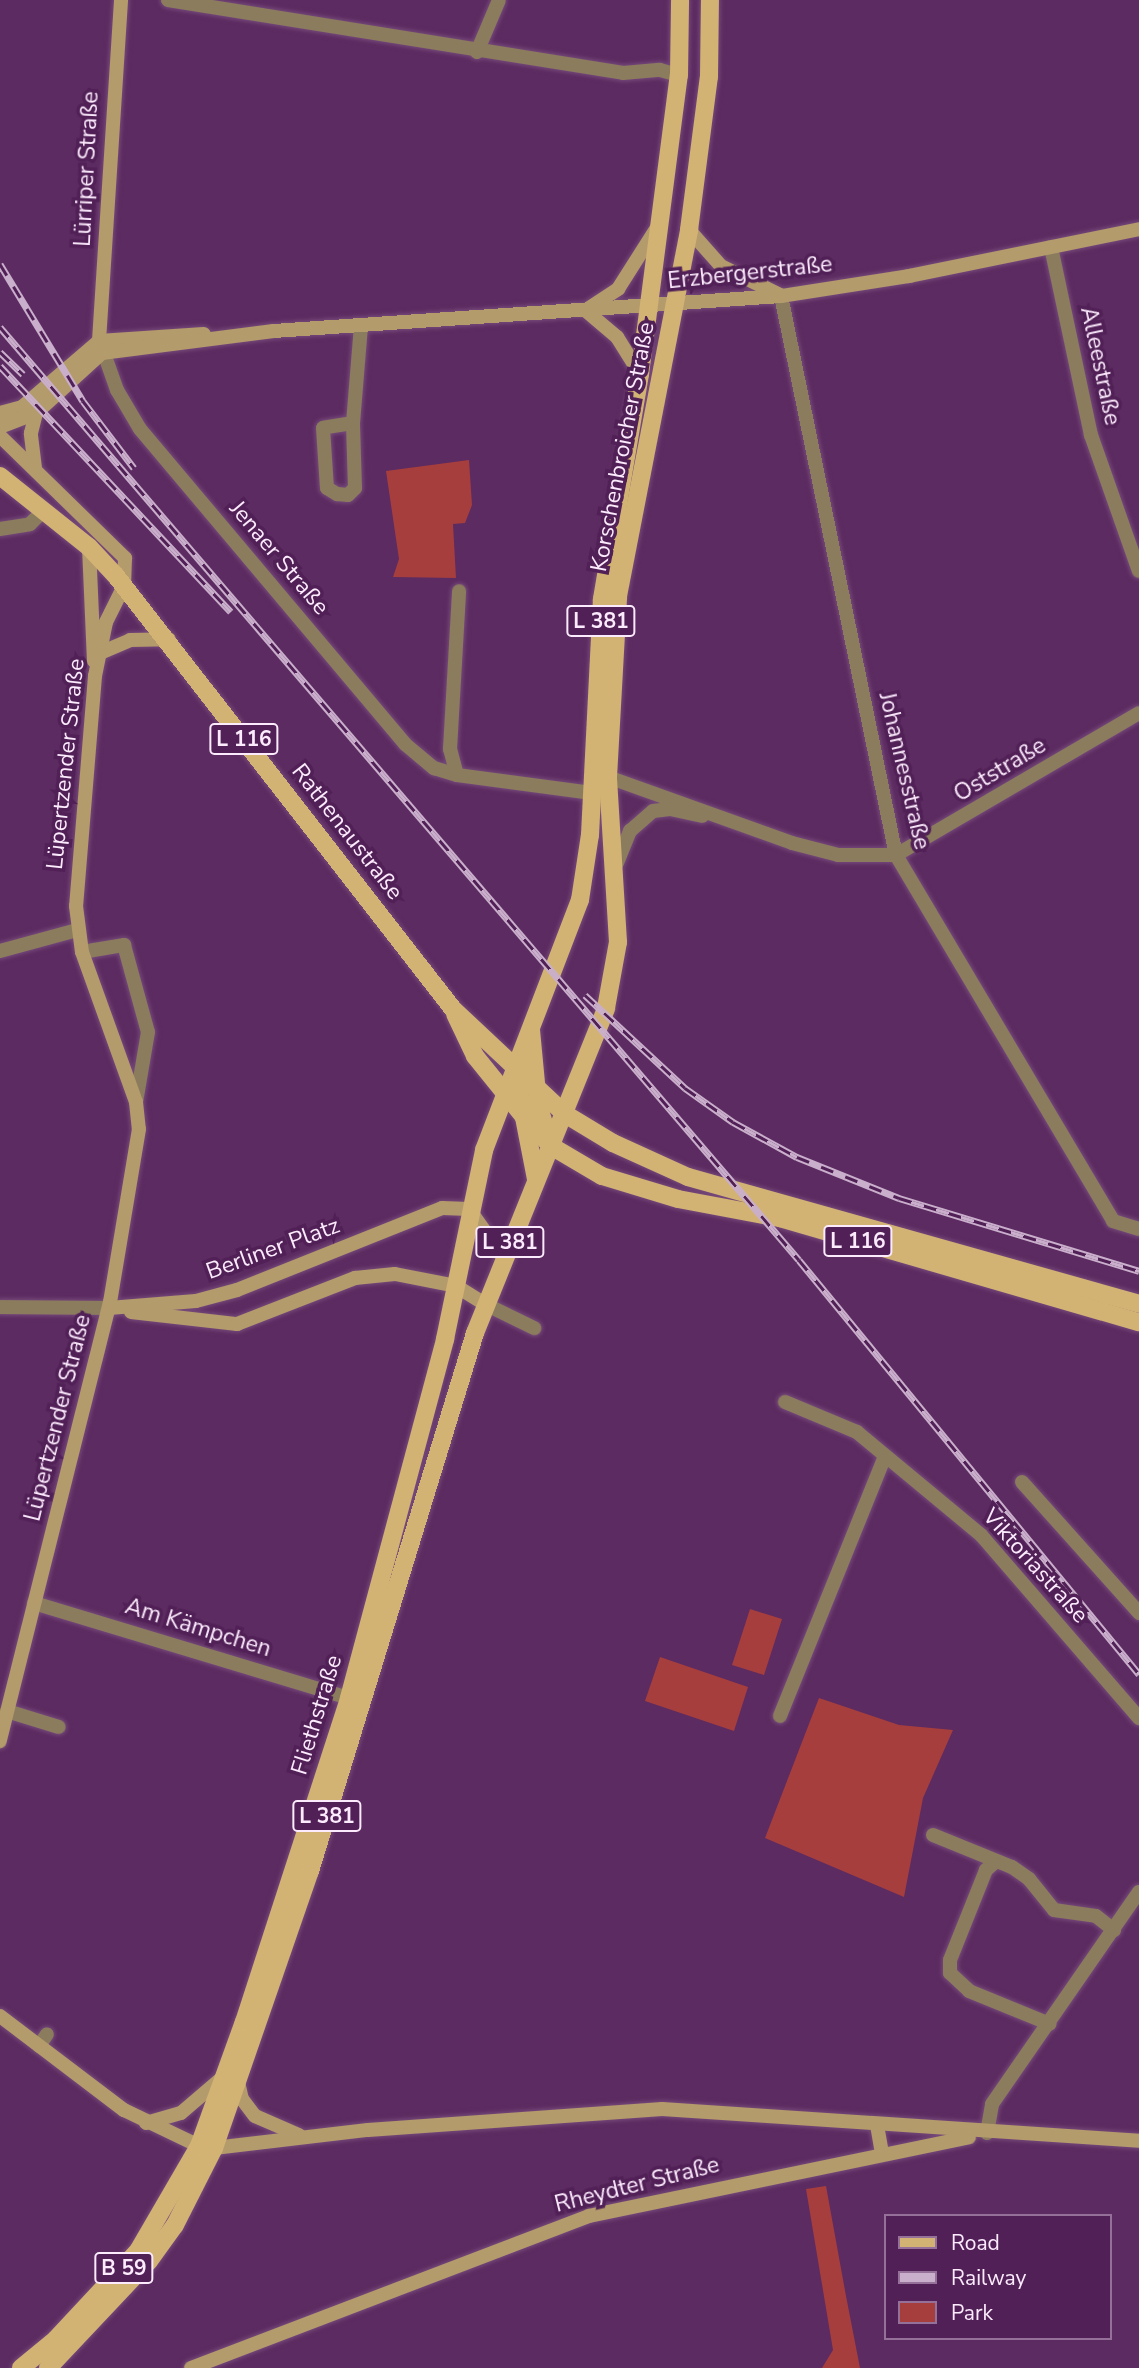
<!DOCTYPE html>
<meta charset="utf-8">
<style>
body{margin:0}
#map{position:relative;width:1139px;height:2368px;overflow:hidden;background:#5c2b61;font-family:"Nunito Sans",sans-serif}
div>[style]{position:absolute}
.green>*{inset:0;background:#a63e3e}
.roads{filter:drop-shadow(0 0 2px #764a7a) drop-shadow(0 0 2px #764a7a)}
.street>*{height:14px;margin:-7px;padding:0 7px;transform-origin:7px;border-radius:7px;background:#8b7c5e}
.secondary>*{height:14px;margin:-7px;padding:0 7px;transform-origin:7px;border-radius:7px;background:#b49b6b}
.primary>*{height:18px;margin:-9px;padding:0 9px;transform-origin:9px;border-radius:9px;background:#d3b374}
.rail>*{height:7px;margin-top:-3.5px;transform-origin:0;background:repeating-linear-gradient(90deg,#502056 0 13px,#caafcc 0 26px);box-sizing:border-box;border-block:2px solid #caafcc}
span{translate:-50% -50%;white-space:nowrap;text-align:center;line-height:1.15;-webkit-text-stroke:7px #502056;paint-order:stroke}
.shield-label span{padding:2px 5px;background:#502056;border:2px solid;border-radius:5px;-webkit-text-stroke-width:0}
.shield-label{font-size:21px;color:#fceafd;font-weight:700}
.street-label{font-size:23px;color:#fceafd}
.legend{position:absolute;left:884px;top:2214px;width:228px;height:126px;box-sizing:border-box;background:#502056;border:2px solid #957199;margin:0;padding:9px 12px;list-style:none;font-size:21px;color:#fceafd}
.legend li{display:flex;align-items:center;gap:14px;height:35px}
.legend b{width:35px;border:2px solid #957199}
</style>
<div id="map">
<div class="green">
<div style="clip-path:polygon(469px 460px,472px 505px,465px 523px,453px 524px,456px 578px,393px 577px,399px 559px,386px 471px)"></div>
<div style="clip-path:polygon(750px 1609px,782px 1619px,764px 1675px,732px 1665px)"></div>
<div style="clip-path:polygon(660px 1657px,748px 1687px,734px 1731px,645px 1701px)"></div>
<div style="clip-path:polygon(819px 1698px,899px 1725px,953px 1730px,923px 1798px,904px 1897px,765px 1838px)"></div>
<div style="clip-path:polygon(826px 2186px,846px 2296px,860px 2368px,822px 2368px,833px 2350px,806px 2189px)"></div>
</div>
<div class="roads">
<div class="street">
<div style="left:168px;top:0;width:461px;rotate:9.1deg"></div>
<div style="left:623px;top:73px;width:37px;rotate:-5deg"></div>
<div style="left:660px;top:70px;width:20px;rotate:15deg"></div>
<div style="left:477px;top:52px;width:56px;rotate:-67.1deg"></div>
<div style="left:1051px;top:247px;width:192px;rotate:78deg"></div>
<div style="left:1091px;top:435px;width:144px;rotate:70.6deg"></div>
<div style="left:781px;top:296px;width:571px;rotate:78.38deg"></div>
<div style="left:896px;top:855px;width:425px;rotate:59.3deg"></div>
<div style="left:1113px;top:1221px;width:27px;rotate:17deg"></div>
<div style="left:100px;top:342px;width:51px;rotate:70.5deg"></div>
<div style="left:117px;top:390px;width:45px;rotate:59.5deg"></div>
<div style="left:140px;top:429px;width:412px;rotate:49.9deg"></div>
<div style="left:405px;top:744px;width:38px;rotate:40deg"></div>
<div style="left:434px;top:768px;width:24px;rotate:17deg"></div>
<div style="left:457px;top:775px;width:136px;rotate:7.6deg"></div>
<div style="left:353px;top:423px;width:30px;rotate:171deg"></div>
<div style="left:323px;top:428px;width:60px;rotate:86.2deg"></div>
<div style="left:327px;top:488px;width:12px;rotate:31deg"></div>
<div style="left:337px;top:494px;width:11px;rotate:5deg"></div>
<div style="left:348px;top:495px;width:10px;rotate:-45deg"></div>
<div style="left:355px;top:488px;width:65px;rotate:-91.8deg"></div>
<div style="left:353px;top:423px;width:97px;rotate:-85.3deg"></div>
<div style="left:0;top:529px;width:30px;rotate:-9deg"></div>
<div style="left:30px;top:524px;width:18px;rotate:-45deg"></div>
<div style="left:457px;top:775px;width:27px;rotate:-105deg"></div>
<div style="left:450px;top:749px;width:158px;rotate:-86.7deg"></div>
<div style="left:608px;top:777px;width:195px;rotate:19.7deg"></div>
<div style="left:792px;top:843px;width:48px;rotate:14.6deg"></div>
<div style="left:838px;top:855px;width:58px"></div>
<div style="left:896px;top:855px;width:281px;rotate:-30.3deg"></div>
<div style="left:617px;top:863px;width:35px;rotate:-68deg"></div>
<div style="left:630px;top:831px;width:30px;rotate:-41deg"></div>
<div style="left:653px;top:811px;width:17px;rotate:-7deg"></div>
<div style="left:670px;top:809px;width:33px;rotate:12deg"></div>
<div style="left:0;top:951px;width:80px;rotate:-15.3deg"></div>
<div style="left:82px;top:952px;width:43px;rotate:-9.5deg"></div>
<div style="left:124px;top:945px;width:90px;rotate:74.6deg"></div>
<div style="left:148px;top:1032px;width:71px;rotate:99.7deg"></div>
<div style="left:485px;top:1304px;width:55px;rotate:26.1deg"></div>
<div style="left:0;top:1307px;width:109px;rotate:0.5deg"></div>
<div style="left:785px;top:1402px;width:78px;rotate:22.6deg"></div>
<div style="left:857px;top:1432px;width:161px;rotate:39.7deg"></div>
<div style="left:981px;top:1535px;width:242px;rotate:49.2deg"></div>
<div style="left:1022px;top:1482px;width:176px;rotate:48.2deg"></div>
<div style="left:34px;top:1603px;width:329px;rotate:16.8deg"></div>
<div style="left:7px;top:1711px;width:54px;rotate:17.1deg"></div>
<div style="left:780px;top:1716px;width:280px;rotate:-68deg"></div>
<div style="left:933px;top:1835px;width:85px;rotate:22.1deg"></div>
<div style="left:1012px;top:1867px;width:21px;rotate:35deg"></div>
<div style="left:1029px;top:1879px;width:40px;rotate:51deg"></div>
<div style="left:1054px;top:1910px;width:42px;rotate:8.1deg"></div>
<div style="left:1096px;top:1916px;width:23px;rotate:38deg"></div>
<div style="left:994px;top:1863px;width:11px;rotate:139deg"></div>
<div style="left:986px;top:1870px;width:97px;rotate:111.8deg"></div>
<div style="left:950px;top:1960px;width:13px;rotate:90deg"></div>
<div style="left:950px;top:1973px;width:26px;rotate:43deg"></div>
<div style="left:969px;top:1991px;width:87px;rotate:22.2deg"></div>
<div style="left:39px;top:2046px;width:14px;rotate:-56deg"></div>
<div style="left:987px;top:2133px;width:29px;rotate:-80deg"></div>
<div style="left:992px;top:2104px;width:258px;rotate:-55.3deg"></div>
</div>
<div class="secondary">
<div style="left:689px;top:230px;width:48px;rotate:48.4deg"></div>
<div style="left:721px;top:266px;width:66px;rotate:26.2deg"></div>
<div style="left:589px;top:308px;width:35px;rotate:-33deg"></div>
<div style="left:618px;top:289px;width:75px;rotate:-57.6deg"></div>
<div style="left:585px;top:310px;width:42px;rotate:40.2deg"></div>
<div style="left:617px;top:337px;width:44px;rotate:58.1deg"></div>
<div style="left:99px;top:341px;width:342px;rotate:-86.3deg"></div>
<div style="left:0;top:413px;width:23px;rotate:-15deg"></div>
<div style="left:22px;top:407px;width:101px;rotate:-40.6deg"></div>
<div style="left:99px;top:341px;width:105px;rotate:-3.8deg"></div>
<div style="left:0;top:427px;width:39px;rotate:-21deg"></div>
<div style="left:36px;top:413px;width:89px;rotate:-42.3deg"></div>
<div style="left:102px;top:353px;width:173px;rotate:-7.3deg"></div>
<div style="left:274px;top:331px;width:508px;rotate:-3.95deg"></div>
<div style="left:781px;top:296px;width:130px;rotate:-8.9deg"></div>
<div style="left:909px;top:276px;width:235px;rotate:-11.5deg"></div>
<div style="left:0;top:436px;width:175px;rotate:44.3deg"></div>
<div style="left:125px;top:558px;width:28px;rotate:92deg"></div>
<div style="left:124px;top:586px;width:40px;rotate:116.6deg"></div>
<div style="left:106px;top:622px;width:55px;rotate:101.5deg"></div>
<div style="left:95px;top:676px;width:231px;rotate:94.7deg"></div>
<div style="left:76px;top:906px;width:46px;rotate:82.6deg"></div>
<div style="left:82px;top:952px;width:159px;rotate:70.2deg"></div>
<div style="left:136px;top:1102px;width:27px;rotate:84deg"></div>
<div style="left:139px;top:1129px;width:175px;rotate:99.5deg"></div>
<div style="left:110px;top:1302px;width:453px;rotate:104.1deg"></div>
<div style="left:35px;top:468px;width:35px;rotate:-97deg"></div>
<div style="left:31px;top:433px;width:21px;rotate:-76deg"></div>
<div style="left:89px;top:547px;width:114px;rotate:87.5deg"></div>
<div style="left:100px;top:653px;width:33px;rotate:-23deg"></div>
<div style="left:130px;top:640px;width:39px;rotate:-1deg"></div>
<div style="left:109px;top:1308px;width:87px;rotate:-4.6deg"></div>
<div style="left:196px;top:1301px;width:42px;rotate:-15deg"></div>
<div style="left:237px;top:1290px;width:221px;rotate:-21.8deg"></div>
<div style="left:442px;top:1208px;width:27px;rotate:2deg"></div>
<div style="left:469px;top:1209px;width:59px;rotate:54.7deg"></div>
<div style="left:131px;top:1312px;width:107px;rotate:6.5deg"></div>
<div style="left:237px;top:1324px;width:127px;rotate:-21.3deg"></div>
<div style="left:355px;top:1278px;width:40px;rotate:-5.7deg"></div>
<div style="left:395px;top:1274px;width:62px;rotate:11.1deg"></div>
<div style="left:456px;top:1286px;width:34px;rotate:32deg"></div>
<div style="left:0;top:2016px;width:156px;rotate:37.2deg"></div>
<div style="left:124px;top:2110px;width:83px;rotate:25.6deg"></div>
<div style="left:238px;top:2082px;width:17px;rotate:77deg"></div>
<div style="left:242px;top:2099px;width:21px;rotate:53deg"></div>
<div style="left:255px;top:2116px;width:48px;rotate:23.4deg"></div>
<div style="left:146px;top:2123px;width:36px;rotate:-16deg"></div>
<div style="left:181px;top:2113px;width:55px;rotate:-40.6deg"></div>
<div style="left:877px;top:2125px;width:29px;rotate:80deg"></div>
<div style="left:214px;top:2148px;width:155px;rotate:-6.7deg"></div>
<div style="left:368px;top:2130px;width:295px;rotate:-4.1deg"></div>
<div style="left:662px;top:2109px;width:478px;rotate:3.8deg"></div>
<div style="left:191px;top:2368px;width:426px;rotate:-20.9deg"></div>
<div style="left:589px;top:2216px;width:388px;rotate:-11.7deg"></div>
</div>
<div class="primary">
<div style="left:0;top:476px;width:114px;rotate:38.6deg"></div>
<div style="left:89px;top:547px;width:40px;rotate:47deg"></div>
<div style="left:116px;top:576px;width:549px;rotate:52.11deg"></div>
<div style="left:453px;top:1009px;width:154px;rotate:43.2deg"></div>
<div style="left:565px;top:1114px;width:56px;rotate:31.1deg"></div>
<div style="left:613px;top:1143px;width:82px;rotate:24.4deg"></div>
<div style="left:688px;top:1177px;width:469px;rotate:15.7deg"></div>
<div style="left:455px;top:1014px;width:47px;rotate:64.5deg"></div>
<div style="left:475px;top:1056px;width:80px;rotate:51.1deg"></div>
<div style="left:525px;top:1118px;width:38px;rotate:47deg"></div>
<div style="left:551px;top:1146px;width:59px;rotate:30.5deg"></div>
<div style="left:602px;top:1176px;width:79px;rotate:16.8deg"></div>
<div style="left:678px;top:1199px;width:104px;rotate:10.6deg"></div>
<div style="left:780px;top:1218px;width:374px;rotate:16.2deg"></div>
<div style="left:531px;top:1030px;width:74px;rotate:84.6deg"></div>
<div style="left:538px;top:1104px;width:38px;rotate:73deg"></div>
<div style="left:514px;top:1066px;width:115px;rotate:79deg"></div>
<div style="left:21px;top:2368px;width:45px;rotate:-39.6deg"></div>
<div style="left:56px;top:2339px;width:120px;rotate:-47deg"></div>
<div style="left:138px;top:2251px;width:121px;rotate:-59.8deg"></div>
<div style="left:199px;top:2146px;width:132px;rotate:-70.1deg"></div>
<div style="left:244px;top:2022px;width:341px;rotate:-72deg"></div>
<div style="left:349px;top:1698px;width:372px;rotate:-75deg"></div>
<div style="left:445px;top:1339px;width:193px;rotate:-78.3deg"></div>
<div style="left:484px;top:1150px;width:268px;rotate:-69deg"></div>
<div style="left:580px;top:900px;width:66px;rotate:-81.3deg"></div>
<div style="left:590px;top:835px;width:236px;rotate:-87.1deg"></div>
<div style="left:602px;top:599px;width:228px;rotate:-80.4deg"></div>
<div style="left:640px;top:374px;width:302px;rotate:-82.6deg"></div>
<div style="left:679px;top:75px;width:75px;rotate:-89.2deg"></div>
<div style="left:48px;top:2368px;width:147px;rotate:-46.7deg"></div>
<div style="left:149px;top:2261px;width:44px;rotate:-54.2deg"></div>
<div style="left:175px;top:2225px;width:86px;rotate:-63.1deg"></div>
<div style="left:214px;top:2148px;width:293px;rotate:-70.9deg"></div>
<div style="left:310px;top:1871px;width:563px;rotate:-72.95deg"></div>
<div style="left:475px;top:1333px;width:350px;rotate:-68deg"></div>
<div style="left:606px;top:1008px;width:67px;rotate:-79.7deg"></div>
<div style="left:618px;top:942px;width:165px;rotate:-93.5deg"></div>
<div style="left:608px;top:777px;width:181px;rotate:-86.8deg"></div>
<div style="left:618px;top:596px;width:373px;rotate:-79deg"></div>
<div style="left:689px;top:230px;width:154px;rotate:-82.6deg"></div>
<div style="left:709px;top:77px;width:77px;rotate:-89.3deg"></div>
</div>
</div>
<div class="rail">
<div style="left:0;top:264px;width:160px;rotate:58.8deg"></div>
<div style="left:83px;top:401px;width:84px;rotate:52.7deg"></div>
<div style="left:0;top:327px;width:1228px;rotate:49.42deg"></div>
<div style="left:799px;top:1260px;width:536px;rotate:50.61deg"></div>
<div style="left:0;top:352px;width:32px;rotate:44deg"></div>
<div style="left:0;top:366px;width:337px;rotate:46.8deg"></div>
<div style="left:585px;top:995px;width:137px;rotate:42.9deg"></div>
<div style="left:685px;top:1088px;width:59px;rotate:35.3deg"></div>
<div style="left:733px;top:1122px;width:73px;rotate:28.7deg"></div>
<div style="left:797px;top:1157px;width:110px;rotate:21.9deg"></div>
<div style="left:899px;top:1198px;width:251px;rotate:16.9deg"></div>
</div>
<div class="shield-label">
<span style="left:601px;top:621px">L 381</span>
<span style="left:244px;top:739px">L 116</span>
<span style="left:858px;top:1241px">L 116</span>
<span style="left:510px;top:1242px">L 381</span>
<span style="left:327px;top:1816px">L 381</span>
<span style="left:124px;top:2268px">B 59</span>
</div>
<div class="street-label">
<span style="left:87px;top:169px;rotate:-87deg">Lürriper Straße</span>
<span style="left:750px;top:273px;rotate:-6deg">Erzbergerstraße</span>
<span style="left:1100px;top:366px;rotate:78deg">Alleestraße</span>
<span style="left:623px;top:447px;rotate:-79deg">Korschenbroicher Straße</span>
<span style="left:279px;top:558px;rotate:50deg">Jenaer Straße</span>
<span style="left:66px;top:764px;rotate:-84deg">Lüpertzender Straße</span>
<span style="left:1000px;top:770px;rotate:-31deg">Oststraße</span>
<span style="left:904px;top:771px;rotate:77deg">Johannesstraße</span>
<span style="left:347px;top:832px;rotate:52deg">Rathenaustraße</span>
<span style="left:273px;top:1249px;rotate:-20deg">Berliner Platz</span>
<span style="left:58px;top:1418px;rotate:-76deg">Lüpertzender Straße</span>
<span style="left:1035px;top:1566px;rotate:48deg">Viktoriastraße</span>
<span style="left:198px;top:1628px;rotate:17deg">Am Kämpchen</span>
<span style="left:317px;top:1715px;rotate:-73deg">Fliethstraße</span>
<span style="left:637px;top:2185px;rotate:-14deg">Rheydter Straße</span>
</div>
<ul class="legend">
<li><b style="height:9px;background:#d3b374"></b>Road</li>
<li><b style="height:9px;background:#caafcc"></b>Railway</li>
<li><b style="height:19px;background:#a63e3e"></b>Park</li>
</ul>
</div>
